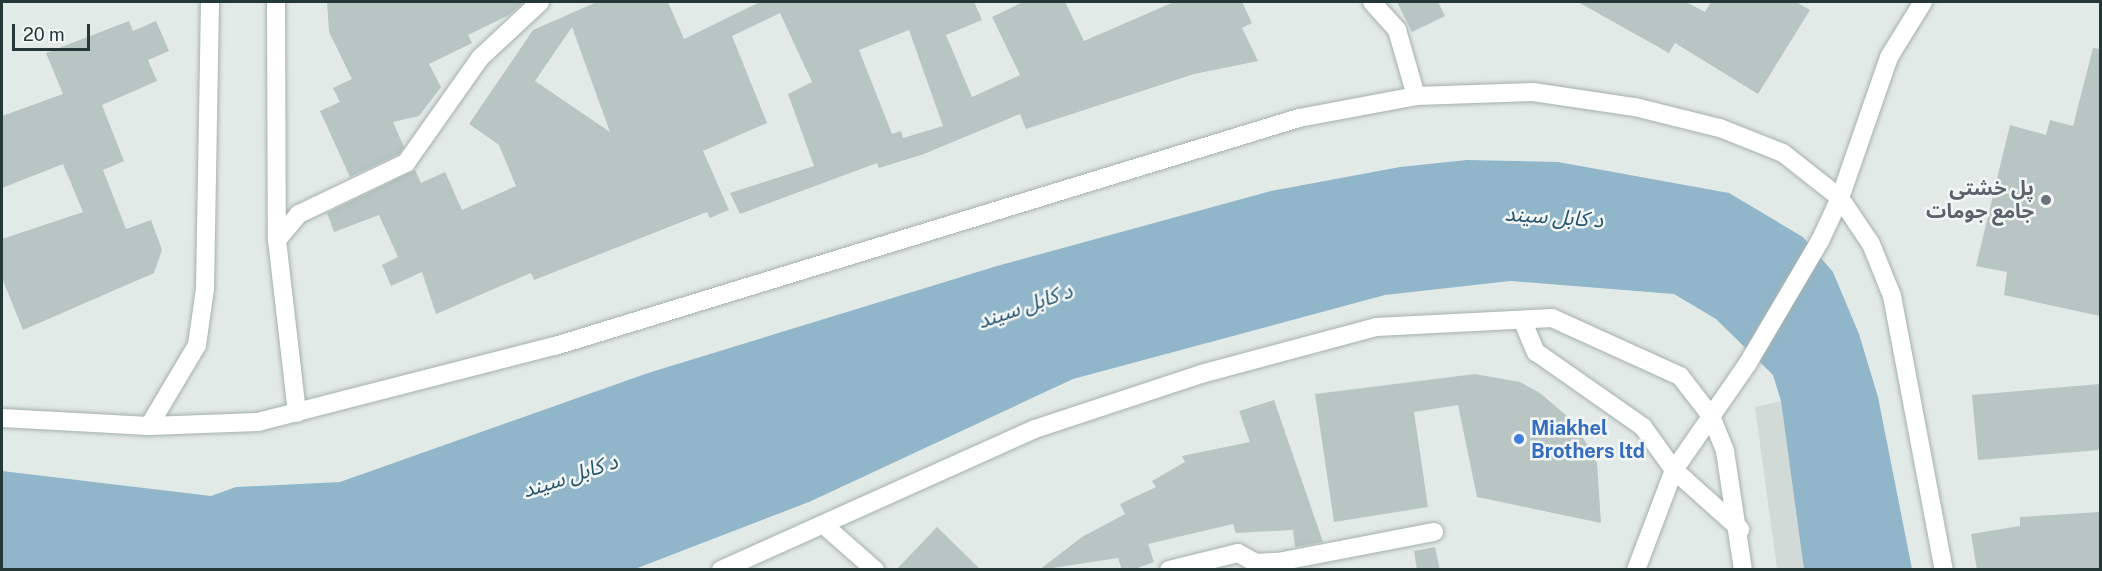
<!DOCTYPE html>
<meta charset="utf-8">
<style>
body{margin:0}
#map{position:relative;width:2102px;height:571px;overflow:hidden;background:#e2eae8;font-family:"Public Sans","Noto Sans Arabic",sans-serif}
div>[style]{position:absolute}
.built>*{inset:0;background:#d1dad7}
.water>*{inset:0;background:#91b6c9}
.building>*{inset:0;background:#b8c5c2}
.roads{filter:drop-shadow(0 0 2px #a5b1af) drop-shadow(0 0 2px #a5b1af)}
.pedestrian>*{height:18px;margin:-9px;padding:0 9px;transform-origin:9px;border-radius:9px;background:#fff}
.minor>*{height:18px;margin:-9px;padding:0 9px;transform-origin:9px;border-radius:9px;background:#fff}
.tertiary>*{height:18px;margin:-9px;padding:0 9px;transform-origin:9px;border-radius:9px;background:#fff}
.dots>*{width:16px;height:16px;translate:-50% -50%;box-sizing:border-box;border:3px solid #f2f7f6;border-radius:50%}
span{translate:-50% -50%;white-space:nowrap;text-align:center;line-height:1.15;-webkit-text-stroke:5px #f2f7f6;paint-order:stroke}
.worship-label{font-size:20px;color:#5b616d;font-weight:700}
.right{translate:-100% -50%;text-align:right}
.shop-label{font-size:20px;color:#366cbe;font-weight:700}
.left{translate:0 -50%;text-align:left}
.water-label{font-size:21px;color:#26556e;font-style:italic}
.frame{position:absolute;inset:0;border:3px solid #243937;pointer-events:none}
.scale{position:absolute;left:12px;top:24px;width:78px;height:27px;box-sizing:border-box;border:3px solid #243937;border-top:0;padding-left:8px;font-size:18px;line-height:21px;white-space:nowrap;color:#243937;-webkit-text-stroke:4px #f2f7f6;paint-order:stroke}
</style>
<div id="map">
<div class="built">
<div style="clip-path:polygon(1781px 401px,1796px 494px,1804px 569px,1777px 569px,1755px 407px)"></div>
</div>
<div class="water">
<div style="clip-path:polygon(1467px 160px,1558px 162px,1729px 193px,1803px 237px,1833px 272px,1859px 334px,1878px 397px,1912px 569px,1804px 569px,1781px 401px,1773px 375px,1716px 319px,1674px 294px,1510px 281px,1385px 295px,1073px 379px,809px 502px,635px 569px,2px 570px,2px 471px,211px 496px,236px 487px,340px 482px,648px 373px,997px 266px,1271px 191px,1400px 167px)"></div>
</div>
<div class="building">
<div style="clip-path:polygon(327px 2px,524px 2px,509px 15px,468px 35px,472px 43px,429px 64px,441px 87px,419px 116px,393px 122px,404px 147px,399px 154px,350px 177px,320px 111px,340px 102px,333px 88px,352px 79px,329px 32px)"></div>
<div style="clip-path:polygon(evenodd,597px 2px,668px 2px,684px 39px,760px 2px,974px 2px,982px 20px,946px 35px,972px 97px,1020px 75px,992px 17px,1023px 2px,1065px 2px,1084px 41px,1174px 2px,1242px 2px,1252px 23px,1242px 28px,1258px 61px,1194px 74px,1026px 129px,1020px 114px,924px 154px,879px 168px,877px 163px,740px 214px,730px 193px,814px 166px,788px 94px,812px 82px,780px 13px,732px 36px,767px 123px,703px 151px,729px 210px,710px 218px,707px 212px,534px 280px,531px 273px,436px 314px,422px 272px,391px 286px,382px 265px,398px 257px,379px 215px,334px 232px,327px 213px,415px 170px,421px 183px,445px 172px,462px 210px,516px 186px,499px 145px,469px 124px,533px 30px,597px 2px,572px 27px,610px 132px,535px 81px,572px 27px,597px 2px,909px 30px,943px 126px,903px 138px,901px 131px,892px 134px,859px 50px,909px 30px)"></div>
<div style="clip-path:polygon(1397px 2px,1438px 2px,1445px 16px,1412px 32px)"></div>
<div style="clip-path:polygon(1578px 2px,1686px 2px,1705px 12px,1711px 2px,1796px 2px,1810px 10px,1758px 94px,1675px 43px,1669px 53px)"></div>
<div style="clip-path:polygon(129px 21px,133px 31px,156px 21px,169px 51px,148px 60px,157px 81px,102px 105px,124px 161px,103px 170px,126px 229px,151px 220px,162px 250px,154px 273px,23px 330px,2px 278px,2px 239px,83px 212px,63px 164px,2px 188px,2px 116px,63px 94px,46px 53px)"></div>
<div style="clip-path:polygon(2093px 48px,2100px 49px,2100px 316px,2004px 295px,2007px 272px,1976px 266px,2010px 125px,2046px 135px,2050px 120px,2073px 126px)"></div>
<div style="clip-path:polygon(1475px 374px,1520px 382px,1540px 393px,1575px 423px,1597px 463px,1601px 523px,1477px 497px,1458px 405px,1414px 412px,1428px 507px,1334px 522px,1315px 394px)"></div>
<div style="clip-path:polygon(2100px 384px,2100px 450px,1978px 460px,1972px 395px)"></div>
<div style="clip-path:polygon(1274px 400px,1323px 542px,1295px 547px,1293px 530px,1236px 533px,1233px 524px,1148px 544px,1154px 562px,1132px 570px,1122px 570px,1118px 558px,1039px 570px,1082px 537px,1125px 514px,1120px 504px,1156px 487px,1152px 481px,1185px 462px,1182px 456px,1250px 442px,1239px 411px)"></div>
<div style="clip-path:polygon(2100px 512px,2100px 570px,1977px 570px,1971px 534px,2020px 526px,2020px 517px)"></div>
<div style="clip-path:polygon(937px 527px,981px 570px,896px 570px)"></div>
<div style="clip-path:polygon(1435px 547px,1440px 570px,1417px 570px,1414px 551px)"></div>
</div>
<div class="roads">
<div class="pedestrian">
<div style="left:1820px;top:241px;width:47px;rotate:-65.1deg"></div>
<div style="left:1840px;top:198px;width:149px;rotate:-70.8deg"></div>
<div style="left:1889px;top:57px;width:65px;rotate:-58.3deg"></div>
</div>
<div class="minor">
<div style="left:276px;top:2px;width:238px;rotate:89.8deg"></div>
<div style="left:277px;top:240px;width:174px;rotate:83.4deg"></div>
<div style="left:1372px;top:2px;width:38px;rotate:48deg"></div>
<div style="left:1397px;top:30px;width:69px;rotate:73.9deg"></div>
<div style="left:277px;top:240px;width:34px;rotate:-50deg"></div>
<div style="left:299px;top:214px;width:119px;rotate:-25.5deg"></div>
<div style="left:406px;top:163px;width:128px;rotate:-54.8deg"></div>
<div style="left:480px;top:58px;width:82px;rotate:-43deg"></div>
<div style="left:1523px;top:322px;width:33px;rotate:67deg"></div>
<div style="left:1536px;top:352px;width:131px;rotate:35deg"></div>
<div style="left:1643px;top:427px;width:53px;rotate:54.2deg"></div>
<div style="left:1674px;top:470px;width:89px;rotate:41.8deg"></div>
<div style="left:2px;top:418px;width:147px;rotate:3.1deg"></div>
<div style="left:149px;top:426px;width:109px;rotate:-2.1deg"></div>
<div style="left:258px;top:422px;width:307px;rotate:-14.4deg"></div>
<div style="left:555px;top:346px;width:778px;rotate:-17.04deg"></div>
<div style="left:1299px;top:118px;width:119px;rotate:-10.6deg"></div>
<div style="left:1416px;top:96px;width:117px;rotate:-2deg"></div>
<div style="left:1533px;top:92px;width:103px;rotate:8.4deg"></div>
<div style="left:1635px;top:107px;width:88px;rotate:13.9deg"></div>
<div style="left:1720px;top:128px;width:68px;rotate:21.6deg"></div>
<div style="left:1783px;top:153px;width:73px;rotate:38.3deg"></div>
<div style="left:1840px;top:198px;width:55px;rotate:56deg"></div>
<div style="left:1871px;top:244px;width:56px;rotate:68deg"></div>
<div style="left:1892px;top:296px;width:279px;rotate:79.3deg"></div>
<div style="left:149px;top:426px;width:94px;rotate:-59.3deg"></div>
<div style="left:197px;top:345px;width:57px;rotate:-81.9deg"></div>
<div style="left:205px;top:289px;width:287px;rotate:-89deg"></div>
<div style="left:825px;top:526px;width:67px;rotate:41.3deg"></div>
<div style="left:721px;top:570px;width:344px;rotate:-24.2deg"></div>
<div style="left:1035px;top:429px;width:175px;rotate:-18.3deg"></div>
<div style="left:1201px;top:374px;width:181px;rotate:-15deg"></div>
<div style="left:1376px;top:327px;width:176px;rotate:-2.9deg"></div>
<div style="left:1552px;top:318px;width:141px;rotate:24.4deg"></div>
<div style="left:1680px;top:376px;width:51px;rotate:52.2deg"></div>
<div style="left:1711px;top:416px;width:38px;rotate:68deg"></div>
<div style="left:1725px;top:451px;width:120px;rotate:81.4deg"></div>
<div style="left:1169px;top:570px;width:71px;rotate:-13.8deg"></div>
<div style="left:1238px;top:553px;width:21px;rotate:29deg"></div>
<div style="left:1256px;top:563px;width:22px;rotate:-3deg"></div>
<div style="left:1278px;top:562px;width:159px;rotate:-10.9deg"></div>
</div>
<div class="tertiary">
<div style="left:1636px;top:570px;width:107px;rotate:-69.2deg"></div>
<div style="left:1674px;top:470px;width:130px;rotate:-55.3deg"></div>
<div style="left:1748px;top:363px;width:142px;rotate:-59.5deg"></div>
</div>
</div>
<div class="dots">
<div style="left:2046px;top:200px;background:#6b7280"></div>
<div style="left:1519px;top:439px;background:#3f7fe0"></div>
</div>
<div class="worship-label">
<span class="right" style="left:2034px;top:200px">پل خشتی<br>جامع جومات</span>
</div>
<div class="shop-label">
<span class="left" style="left:1531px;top:440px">Miakhel<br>Brothers ltd</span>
</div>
<div class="water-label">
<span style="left:1554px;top:217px;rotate:4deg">د کابل سيند</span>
<span style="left:1025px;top:306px;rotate:-19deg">د کابل سيند</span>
<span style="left:570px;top:476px;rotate:-18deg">د کابل سيند</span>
</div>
<div class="frame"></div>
<div class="scale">20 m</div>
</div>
